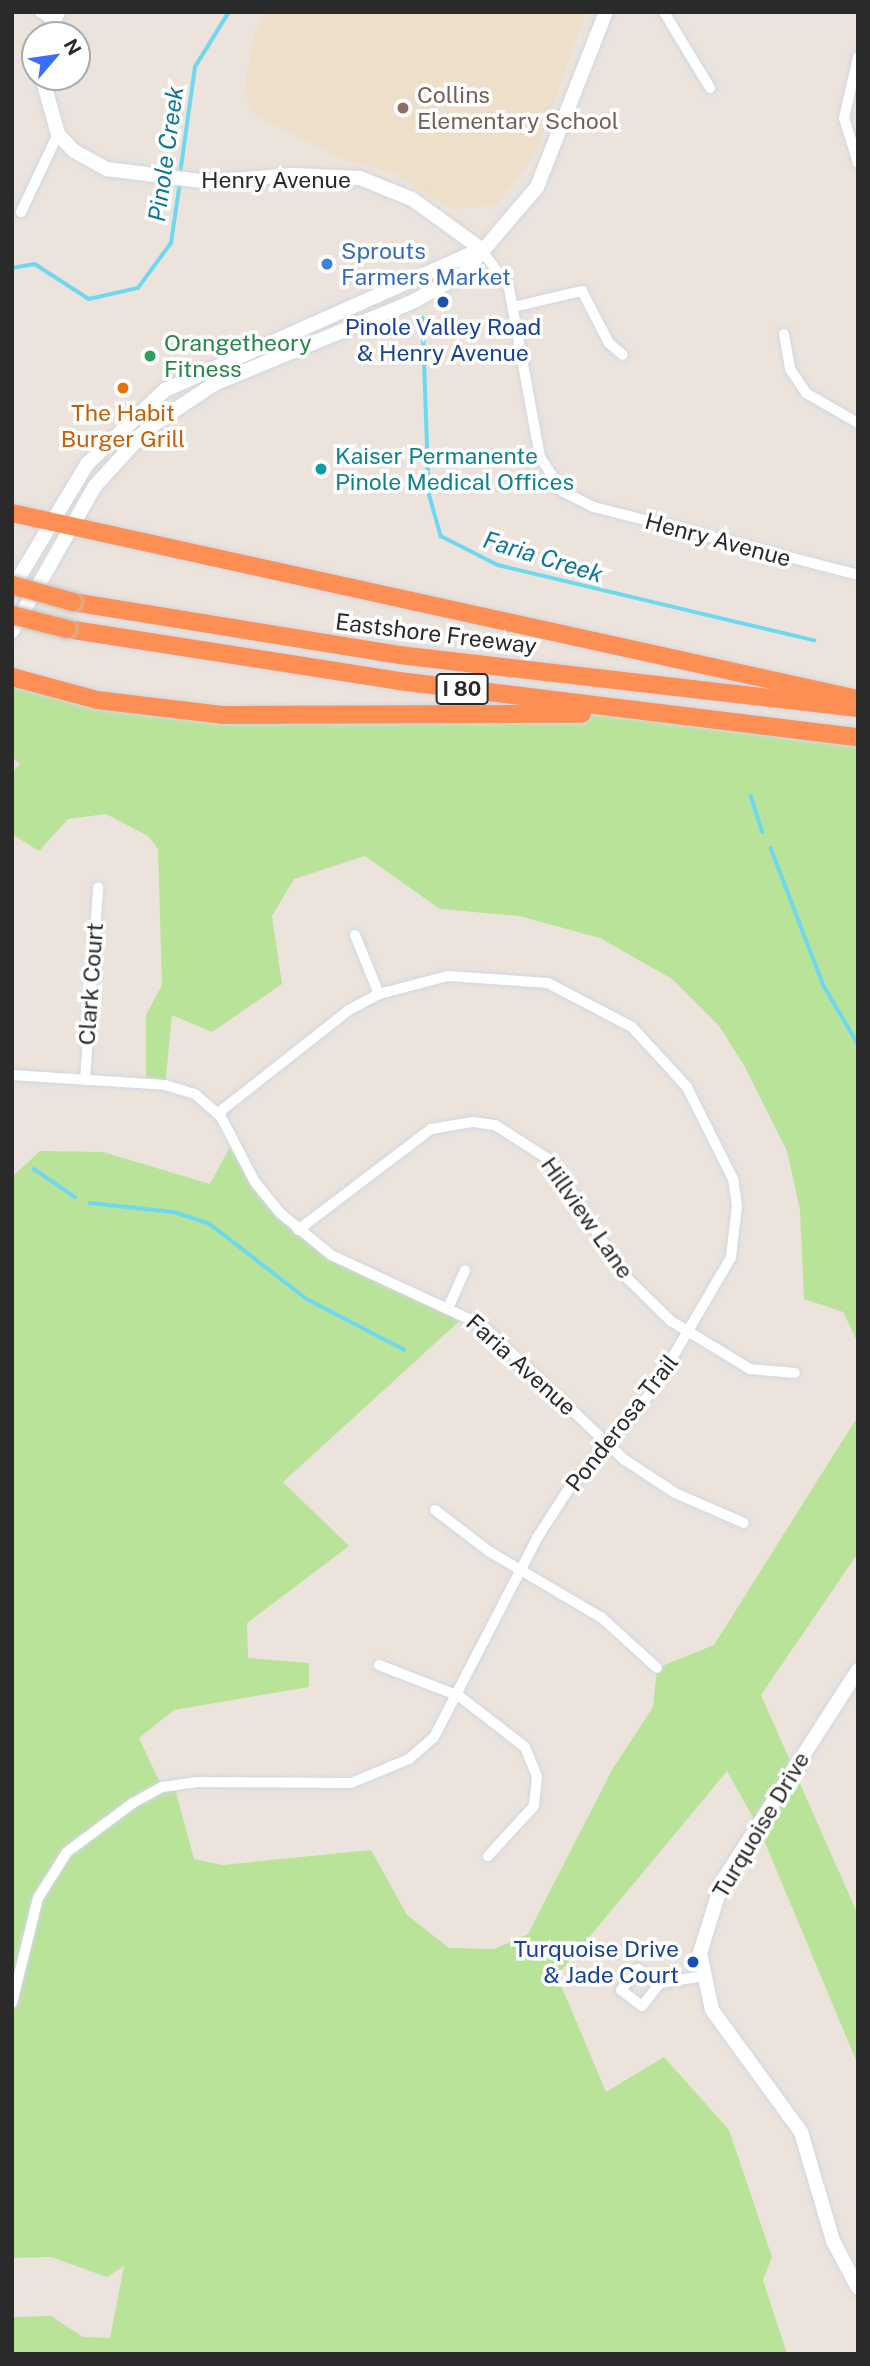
<!DOCTYPE html>
<style>
body{margin:0}
#map{position:relative;width:870px;height:2366px;overflow:hidden;background:#ece4dc;font-family:"Public Sans",sans-serif}
div>[style]{position:absolute}
.education>*{inset:0;background:#eedfcb}
.green>*{inset:0;background:#b8e398}
.stream>*{height:3.5px;margin:-1.75px;padding:0 1.75px;transform-origin:1.75px;border-radius:1.75px;background:#6ed8ef}
.roads{filter:drop-shadow(0 0 2px #d1d6e3) drop-shadow(0 0 2px #d1d6e3)}
.street>*{height:10px;margin:-5px;padding:0 5px;transform-origin:5px;border-radius:5px;background:#fff}
.secondary>*{height:14px;margin:-7px;padding:0 7px;transform-origin:7px;border-radius:7px;background:#fff}
.highway>*{height:18px;margin:-9px;padding:0 9px;transform-origin:9px;border-radius:9px;background:#fe8f54}
.bridges{filter:drop-shadow(0 0 2px #c3c3c3) drop-shadow(0 0 2px #c3c3c3)}
.highway-bridge>*{height:18px;margin:-9px;padding:0 9px;transform-origin:9px;border-radius:9px;background:#fe8f54}
.dots>*{width:19px;height:19px;translate:-50% -50%;box-sizing:border-box;border:4px solid #fff;border-radius:50%}
span{translate:-50% -50%;white-space:nowrap;text-align:center;line-height:1.15;-webkit-text-stroke:7px #fff;paint-order:stroke}
.shield-label span{padding:2px 5px;background:#fff;border:2px solid;border-radius:5px;-webkit-text-stroke-width:0}
.shield-label{font-size:21px;color:#2a2a2a;font-weight:700}
.education-label{font-size:23px;color:#785e54}
.left{translate:0 -50%;text-align:left}
.street-label{font-size:23px;color:#2a2a2a}
.shop-label{font-size:23px;color:#366cbe}
.transit-label{font-size:23px;color:#164399}
.right{translate:-100% -50%;text-align:right}
.leisure-label{font-size:23px;color:#27864d}
.food-label{font-size:23px;color:#c56008}
.culture-label{font-size:23px;color:#0d838f}
.water-label{font-size:24px;color:#0d779b;font-style:italic}
.frame{position:absolute;inset:0;border:14px solid #2a2a2a;pointer-events:none}
.north{position:absolute;left:21px;top:21px;width:70px;height:70px;box-sizing:border-box;background:#fff;border:2px solid #aaa;border-radius:50%;rotate:61deg;font-size:19px;font-weight:700;line-height:28px;text-align:center;color:#2a2a2a}
.north::after{content:'';display:block;margin:auto;width:24px;height:32px;background:#3b6ffa;clip-path:polygon(50% 0,100% 100%,50% 72%,0 100%)}
</style>
<div id="map">
<div class="education">
<div style="clip-path:polygon(267px 12px,586px 12px,536px 154px,496px 206px,450px 209px,393px 173px,339px 158px,254px 114px,244px 91px,255px 31px)"></div>
</div>
<div class="green">
<div style="clip-path:polygon(12px 677px,171px 711px,700px 717px,858px 737px,858px 1343px,843px 1312px,804px 1299px,800px 1210px,787px 1151px,745px 1067px,719px 1026px,672px 979px,600px 938px,519px 916px,440px 909px,365px 856px,294px 879px,272px 916px,282px 984px,212px 1032px,172px 1015px,165px 1085px,146px 1084px,146px 1015px,162px 985px,158px 849px,148px 836px,106px 814px,68px 819px,39px 851px,12px 834px,12px 772px,20px 764px,12px 758px)"></div>
<div style="clip-path:polygon(233px 1141px,280px 1213px,330px 1255px,466px 1315px,283px 1482px,349px 1546px,247px 1623px,248px 1658px,309px 1663px,309px 1687px,174px 1710px,139px 1738px,162px 1787px,174px 1785px,194px 1859px,223px 1865px,371px 1850px,407px 1915px,449px 1948px,494px 1949px,528px 1934px,612px 1770px,653px 1707px,657px 1668px,714px 1645px,858px 1416px,858px 1553px,761px 1695px,858px 1915px,858px 2065px,758px 1826px,727px 1771px,557px 1976px,606px 2092px,664px 2057px,729px 2130px,772px 2257px,763px 2280px,787px 2354px,12px 2354px,12px 2317px,51px 2316px,83px 2337px,110px 2338px,124px 2266px,107px 2277px,51px 2257px,12px 2258px,14px 1175px,40px 1151px,103px 1152px,210px 1184px)"></div>
</div>
<div class="stream">
<div style="left:180px;top:174px;width:108px;rotate:-82deg"></div>
<div style="left:195px;top:67px;width:65px;rotate:-58.3deg"></div>
<div style="left:12px;top:268px;width:23px;rotate:-10deg"></div>
<div style="left:35px;top:264px;width:64px;rotate:32.9deg"></div>
<div style="left:89px;top:299px;width:50px;rotate:-12.7deg"></div>
<div style="left:138px;top:288px;width:56px;rotate:-53.7deg"></div>
<div style="left:171px;top:243px;width:62px;rotate:-81.6deg"></div>
<div style="left:423px;top:318px;width:175px;rotate:88deg"></div>
<div style="left:429px;top:493px;width:45px;rotate:74.4deg"></div>
<div style="left:441px;top:536px;width:64px;rotate:27deg"></div>
<div style="left:498px;top:565px;width:325px;rotate:13.4deg"></div>
<div style="left:751px;top:796px;width:38px;rotate:72deg"></div>
<div style="left:771px;top:848px;width:148px;rotate:69deg"></div>
<div style="left:824px;top:986px;width:67px;rotate:59.6deg"></div>
<div style="left:34px;top:1169px;width:50px;rotate:34.3deg"></div>
<div style="left:90px;top:1203px;width:84px;rotate:6.1deg"></div>
<div style="left:174px;top:1212px;width:38px;rotate:18deg"></div>
<div style="left:210px;top:1224px;width:123px;rotate:37.7deg"></div>
<div style="left:307px;top:1299px;width:110px;rotate:27.5deg"></div>
</div>
<div class="roads">
<div class="street">
<div style="left:40px;top:12px;width:14px;rotate:34deg"></div>
<div style="left:664px;top:12px;width:89px;rotate:58.8deg"></div>
<div style="left:858px;top:57px;width:63px;rotate:102.9deg"></div>
<div style="left:844px;top:118px;width:47px;rotate:72.7deg"></div>
<div style="left:21px;top:212px;width:86px;rotate:-64.6deg"></div>
<div style="left:481px;top:249px;width:48px;rotate:54.3deg"></div>
<div style="left:509px;top:288px;width:172px;rotate:79.6deg"></div>
<div style="left:540px;top:457px;width:40px;rotate:57.1deg"></div>
<div style="left:562px;top:491px;width:36px;rotate:27deg"></div>
<div style="left:594px;top:507px;width:273px;rotate:14.4deg"></div>
<div style="left:513px;top:307px;width:71px;rotate:-13.1deg"></div>
<div style="left:582px;top:291px;width:59px;rotate:62.6deg"></div>
<div style="left:609px;top:343px;width:18px;rotate:41deg"></div>
<div style="left:784px;top:334px;width:36px;rotate:80deg"></div>
<div style="left:790px;top:369px;width:29px;rotate:56deg"></div>
<div style="left:806px;top:393px;width:60px;rotate:30deg"></div>
<div style="left:355px;top:935px;width:64px;rotate:67.9deg"></div>
<div style="left:12px;top:1075px;width:153px;rotate:3.7deg"></div>
<div style="left:165px;top:1085px;width:31px;rotate:17deg"></div>
<div style="left:195px;top:1094px;width:35px;rotate:41deg"></div>
<div style="left:221px;top:1117px;width:73px;rotate:62.4deg"></div>
<div style="left:255px;top:1182px;width:40px;rotate:51deg"></div>
<div style="left:280px;top:1213px;width:66px;rotate:39.5deg"></div>
<div style="left:331px;top:1255px;width:166px;rotate:24.9deg"></div>
<div style="left:482px;top:1325px;width:197px;rotate:43.4deg"></div>
<div style="left:625px;top:1460px;width:60px;rotate:33.4deg"></div>
<div style="left:675px;top:1493px;width:75px;rotate:23.5deg"></div>
<div style="left:85px;top:1080px;width:193px;rotate:-86.1deg"></div>
<div style="left:298px;top:1230px;width:167px;rotate:-37.2deg"></div>
<div style="left:431px;top:1129px;width:43px;rotate:-9.5deg"></div>
<div style="left:473px;top:1122px;width:22px;rotate:8deg"></div>
<div style="left:495px;top:1125px;width:65px;rotate:32.5deg"></div>
<div style="left:550px;top:1160px;width:140px;rotate:57deg"></div>
<div style="left:626px;top:1277px;width:63px;rotate:44.4deg"></div>
<div style="left:671px;top:1321px;width:92px;rotate:31.3deg"></div>
<div style="left:750px;top:1369px;width:45px;rotate:5.1deg"></div>
<div style="left:449px;top:1306px;width:39px;rotate:-66deg"></div>
<div style="left:435px;top:1510px;width:69px;rotate:37.4deg"></div>
<div style="left:490px;top:1552px;width:130px;rotate:30.5deg"></div>
<div style="left:602px;top:1618px;width:74px;rotate:42.3deg"></div>
<div style="left:379px;top:1665px;width:86px;rotate:21.2deg"></div>
<div style="left:459px;top:1696px;width:83px;rotate:37.7deg"></div>
<div style="left:525px;top:1747px;width:32px;rotate:68deg"></div>
<div style="left:537px;top:1777px;width:29px;rotate:96deg"></div>
<div style="left:534px;top:1806px;width:68px;rotate:132.6deg"></div>
<div style="left:660px;top:1983px;width:29px;rotate:128deg"></div>
<div style="left:642px;top:2006px;width:26px;rotate:-143deg"></div>
<div style="left:621px;top:1990px;width:27px;rotate:-51deg"></div>
<div style="left:638px;top:1969px;width:26px;rotate:32deg"></div>
<div style="left:660px;top:1983px;width:44px;rotate:-9.2deg"></div>
<div style="left:12px;top:2003px;width:108px;rotate:-76.1deg"></div>
<div style="left:38px;top:1898px;width:54px;rotate:-57.8deg"></div>
<div style="left:67px;top:1852px;width:82px;rotate:-36.6deg"></div>
<div style="left:133px;top:1803px;width:33px;rotate:-29deg"></div>
<div style="left:162px;top:1787px;width:34px;rotate:-8deg"></div>
<div style="left:196px;top:1782px;width:155px;rotate:0.4deg"></div>
<div style="left:351px;top:1783px;width:63px;rotate:-22.5deg"></div>
<div style="left:409px;top:1759px;width:33px;rotate:-41deg"></div>
<div style="left:434px;top:1737px;width:224px;rotate:-62.6deg"></div>
<div style="left:537px;top:1538px;width:61px;rotate:-57.1deg"></div>
<div style="left:570px;top:1487px;width:129px;rotate:-49.4deg"></div>
<div style="left:654px;top:1389px;width:153px;rotate:-59.7deg"></div>
<div style="left:731px;top:1257px;width:51px;rotate:-83.3deg"></div>
<div style="left:737px;top:1206px;width:27px;rotate:-98deg"></div>
<div style="left:733px;top:1179px;width:103px;rotate:-116.6deg"></div>
<div style="left:687px;top:1087px;width:81px;rotate:-132.5deg"></div>
<div style="left:632px;top:1027px;width:95px;rotate:-152.4deg"></div>
<div style="left:548px;top:983px;width:100px;rotate:-176deg"></div>
<div style="left:448px;top:976px;width:71px;rotate:165.4deg"></div>
<div style="left:379px;top:994px;width:34px;rotate:152deg"></div>
<div style="left:349px;top:1010px;width:167px;rotate:141.8deg"></div>
</div>
<div class="secondary">
<div style="left:47px;top:35px;width:25px;rotate:-64deg"></div>
<div style="left:42px;top:77px;width:59px;rotate:74.3deg"></div>
<div style="left:58px;top:134px;width:23px;rotate:47deg"></div>
<div style="left:74px;top:151px;width:38px;rotate:29deg"></div>
<div style="left:107px;top:169px;width:103px;rotate:7.3deg"></div>
<div style="left:209px;top:182px;width:84px;rotate:-4.8deg"></div>
<div style="left:293px;top:175px;width:67px;rotate:2.6deg"></div>
<div style="left:360px;top:178px;width:56px;rotate:22deg"></div>
<div style="left:412px;top:199px;width:85px;rotate:35.9deg"></div>
<div style="left:12px;top:589px;width:146px;rotate:-59deg"></div>
<div style="left:87px;top:464px;width:108px;rotate:-43.5deg"></div>
<div style="left:165px;top:390px;width:346px;rotate:-24deg"></div>
<div style="left:12px;top:631px;width:167px;rotate:-60.2deg"></div>
<div style="left:95px;top:486px;width:77px;rotate:-47.6deg"></div>
<div style="left:147px;top:429px;width:81px;rotate:-33.9deg"></div>
<div style="left:214px;top:384px;width:217px;rotate:-22.5deg"></div>
<div style="left:414px;top:301px;width:56px;rotate:-28.9deg"></div>
<div style="left:463px;top:274px;width:114px;rotate:-49.6deg"></div>
<div style="left:537px;top:187px;width:188px;rotate:-68.5deg"></div>
<div style="left:858px;top:1670px;width:252px;rotate:122.7deg"></div>
<div style="left:722px;top:1882px;width:74px;rotate:107.2deg"></div>
<div style="left:700px;top:1953px;width:58px;rotate:78.1deg"></div>
<div style="left:712px;top:2010px;width:151px;rotate:53.9deg"></div>
<div style="left:801px;top:2132px;width:114px;rotate:73.6deg"></div>
<div style="left:833px;top:2241px;width:53px;rotate:62deg"></div>
</div>
<div class="highway">
<div style="left:12px;top:513px;width:866px;rotate:12.4deg"></div>
<div style="left:73px;top:602px;width:330px;rotate:9.2deg"></div>
<div style="left:399px;top:655px;width:462px;rotate:6.6deg"></div>
<div style="left:67px;top:629px;width:336px;rotate:8.9deg"></div>
<div style="left:399px;top:681px;width:462px;rotate:7deg"></div>
<div style="left:12px;top:677px;width:88px;rotate:15.1deg"></div>
<div style="left:97px;top:700px;width:126px;rotate:6.8deg"></div>
<div style="left:222px;top:715px;width:360px;rotate:-0.2deg"></div>
</div>
</div>
<div class="bridges">
<div class="highway-bridge">
<div style="left:12px;top:585px;width:63px;rotate:15.6deg"></div>
<div style="left:12px;top:615px;width:57px;rotate:14.3deg"></div>
</div>
</div>
<div class="dots">
<div style="left:403px;top:108px;background:#8d6e63"></div>
<div style="left:327px;top:264px;background:#3f7fe0"></div>
<div style="left:443px;top:302px;background:#1a4fb4"></div>
<div style="left:150px;top:356px;background:#2e9e5b"></div>
<div style="left:123px;top:388px;background:#e8710a"></div>
<div style="left:321px;top:469px;background:#0f9aa8"></div>
<div style="left:693px;top:1962px;background:#1a4fb4"></div>
</div>
<div class="shield-label">
<span style="left:462px;top:689px">I 80</span>
</div>
<div class="education-label">
<span class="left" style="left:417px;top:108px">Collins<br>Elementary School</span>
</div>
<div class="street-label">
<span style="left:276px;top:180px">Henry Avenue</span>
<span style="left:718px;top:540px;rotate:15deg">Henry Avenue</span>
<span style="left:436px;top:634px;rotate:7deg">Eastshore Freeway</span>
<span style="left:91px;top:984px;rotate:-86deg">Clark Court</span>
<span style="left:587px;top:1218px;rotate:55deg">Hillview Lane</span>
<span style="left:521px;top:1365px;rotate:42deg">Faria Avenue</span>
<span style="left:622px;top:1423px;rotate:-52deg">Ponderosa Trail</span>
<span style="left:761px;top:1825px;rotate:-59deg">Turquoise Drive</span>
</div>
<div class="shop-label">
<span class="left" style="left:341px;top:264px">Sprouts<br>Farmers Market</span>
</div>
<div class="transit-label">
<span style="left:443px;top:340px">Pinole Valley Road<br>&amp; Henry Avenue</span>
<span class="right" style="left:679px;top:1962px">Turquoise Drive<br>&amp; Jade Court</span>
</div>
<div class="leisure-label">
<span class="left" style="left:164px;top:356px">Orangetheory<br>Fitness</span>
</div>
<div class="food-label">
<span style="left:123px;top:426px">The Habit<br>Burger Grill</span>
</div>
<div class="culture-label">
<span class="left" style="left:335px;top:469px">Kaiser Permanente<br>Pinole Medical Offices</span>
</div>
<div class="water-label">
<span style="left:166px;top:154px;rotate:-82deg">Pinole Creek</span>
<span style="left:543px;top:557px;rotate:17deg">Faria Creek</span>
</div>
<div class="frame"></div>
<div class="north">N</div>
</div>
